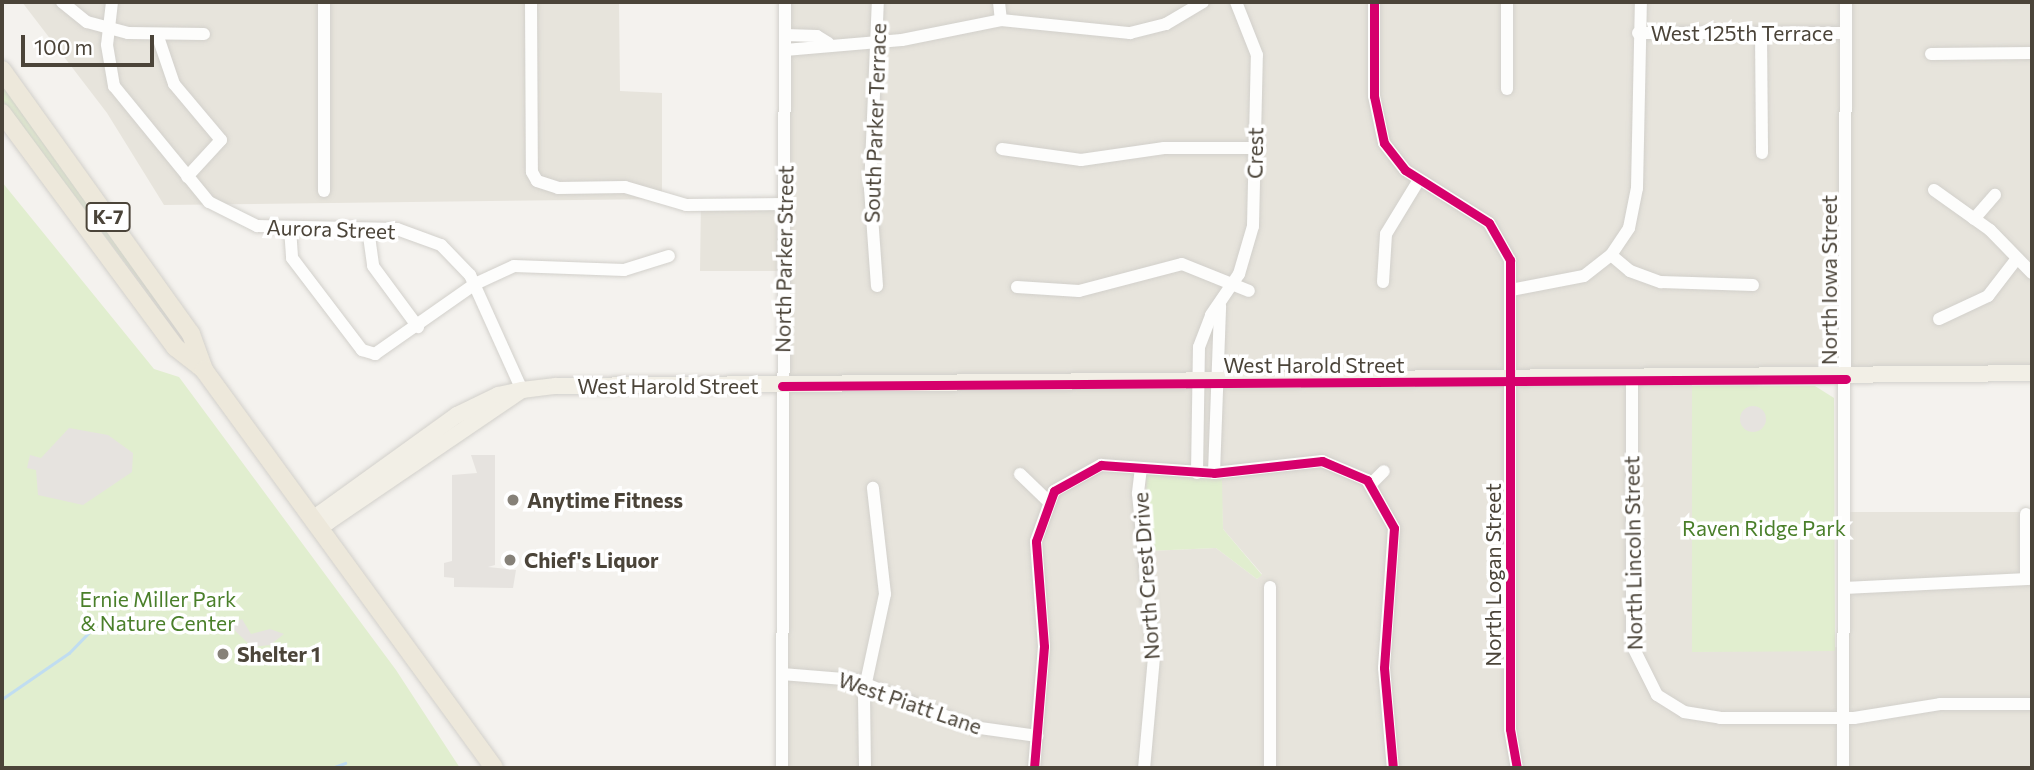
<!DOCTYPE html>
<style>
body{margin:0}
#map{position:relative;width:2034px;height:770px;overflow:hidden;background:#f4f2ee;font-family:Commissioner,sans-serif}
div>[style]{position:absolute}
.residential>*{inset:0;background:#e7e4dc}
.green>*{inset:0;background:#e1eecf}
.parking>*{inset:0;background:#e6e3df}
.round{border-radius:50%}
.stream>*{height:2.5px;margin:-1.25px;padding:0 1.25px;transform-origin:1.25px;border-radius:1.25px;background:#c0ddf1}
.roads{filter:drop-shadow(0 0 2px #d2d0cb) drop-shadow(0 0 2px #d2d0cb)}
.minor>*{height:12px;margin:-6px;padding:0 6px;transform-origin:6px;border-radius:6px;background:#fdfdfc}
.major>*{height:16px;margin:-8px;padding:0 8px;transform-origin:8px;border-radius:8px;background:#f2efe6}
.highway>*{height:18px;margin:-9px;padding:0 9px;transform-origin:9px;border-radius:9px;background:#ede8db}
.cycleway>*{height:9px;margin:-4.5px;padding:0 4.5px;transform-origin:4.5px;border-radius:4.5px;background:#d6006c}
.dots>*{width:19px;height:19px;translate:-50% -50%;box-sizing:border-box;border:4px solid #fff;border-radius:50%}
span{translate:-50% -50%;white-space:nowrap;text-align:center;line-height:1.15;-webkit-text-stroke:7px #fff;paint-order:stroke}
.shield-label span{padding:2px 5px;background:#fff;border:2px solid;border-radius:5px;-webkit-text-stroke-width:0}
.shield-label{font-size:19px;color:#4b4439;font-weight:700}
.street-label{font-size:21px;color:#4b4439}
.poi-label{font-size:21px;color:#4b4439;font-weight:700}
.left{translate:0 -50%;text-align:left}
.park-label{font-size:21px;color:#4a7f2a}
.frame{position:absolute;inset:0;border:4px solid #4b4439;pointer-events:none}
.scale{position:absolute;left:21px;top:35px;width:133px;height:32px;box-sizing:border-box;border:4px solid #4b4439;border-top:0;padding-left:9px;font-size:21px;line-height:24px;white-space:nowrap;color:#4b4439;-webkit-text-stroke:5px #fff;paint-order:stroke}
</style>
<div id="map">
<div class="residential">
<div style="clip-path:polygon(22px 2px,619px 2px,620px 91px,662px 93px,662px 199px,164px 205px,107px 113px)"></div>
<div style="clip-path:polygon(evenodd,784px 2px,2032px 2px,2032px 376px,1692px 378px,1692px 652px,1843px 647px,1844px 512px,2032px 512px,2032px 768px,783px 768px,782px 271px,700px 271px,701px 199px,783px 198px,784px 2px,1188px 479px,1221px 479px,1223px 529px,1262px 574px,1257px 579px,1216px 548px,1148px 551px,1188px 479px)"></div>
</div>
<div class="green">
<div style="clip-path:polygon(2px 83px,66px 174px,181px 336px,2px 100px)"></div>
<div style="clip-path:polygon(2px 182px,154px 369px,179px 377px,396px 670px,460px 768px,2px 768px)"></div>
<div style="clip-path:polygon(1692px 386px,1815px 386px,1834px 398px,1835px 651px,1692px 652px)"></div>
<div style="clip-path:polygon(1146px 474px,1222px 479px,1223px 529px,1262px 575px,1257px 579px,1216px 548px,1148px 551px)"></div>
</div>
<div class="parking">
<div class="round" style="left:1740px;top:406px;width:26px;height:26px"></div>
<div style="clip-path:polygon(69px 428px,108px 435px,133px 453px,132px 472px,83px 505px,38px 495px,36px 470px,27px 468px,30px 455px,41px 458px)"></div>
<div style="clip-path:polygon(471px 455px,495px 455px,495px 565px,488px 567px,516px 570px,513px 588px,454px 587px,454px 578px,444px 577px,444px 563px,452px 561px,452px 475px,477px 473px)"></div>
<div style="clip-path:polygon(242px 619px,251px 634px,270px 629px,284px 634px,270px 645px,252px 647px,229px 625px)"></div>
</div>
<div class="stream">
<div style="left:2px;top:699px;width:81px;rotate:-34.5deg"></div>
<div style="left:69px;top:653px;width:42px;rotate:-46deg"></div>
<div style="left:332px;top:768px;width:14px;rotate:-21deg"></div>
</div>
<div class="roads">
<div class="minor">
<div style="left:62px;top:2px;width:32px;rotate:39deg"></div>
<div style="left:87px;top:22px;width:42px;rotate:15deg"></div>
<div style="left:128px;top:33px;width:76px;rotate:0.8deg"></div>
<div style="left:112px;top:2px;width:43px;rotate:96.6deg"></div>
<div style="left:107px;top:45px;width:42px;rotate:80.3deg"></div>
<div style="left:114px;top:86px;width:150px;rotate:50.7deg"></div>
<div style="left:209px;top:202px;width:54px;rotate:26.6deg"></div>
<div style="left:257px;top:226px;width:140px;rotate:1.2deg"></div>
<div style="left:397px;top:229px;width:47px;rotate:20deg"></div>
<div style="left:441px;top:245px;width:42px;rotate:46deg"></div>
<div style="left:470px;top:275px;width:126px;rotate:65.7deg"></div>
<div style="left:531px;top:2px;width:170px;rotate:89.7deg"></div>
<div style="left:532px;top:172px;width:10px;rotate:61deg"></div>
<div style="left:537px;top:181px;width:22px;rotate:18deg"></div>
<div style="left:558px;top:188px;width:67px;rotate:-0.9deg"></div>
<div style="left:625px;top:187px;width:64px;rotate:16.4deg"></div>
<div style="left:686px;top:205px;width:99px;rotate:-0.6deg"></div>
<div style="left:999px;top:2px;width:18px;rotate:84deg"></div>
<div style="left:1374px;top:2px;width:94px;rotate:90deg"></div>
<div style="left:1374px;top:96px;width:48px;rotate:78deg"></div>
<div style="left:1384px;top:143px;width:34px;rotate:52deg"></div>
<div style="left:1405px;top:170px;width:99px;rotate:32.2deg"></div>
<div style="left:1489px;top:223px;width:43px;rotate:60.4deg"></div>
<div style="left:1510px;top:260px;width:469px;rotate:90deg"></div>
<div style="left:1510px;top:729px;width:40px;rotate:80deg"></div>
<div style="left:1507px;top:2px;width:87px;rotate:90deg"></div>
<div style="left:1638px;top:33px;width:208px"></div>
<div style="left:1761px;top:33px;width:120px;rotate:89.5deg"></div>
<div style="left:157px;top:34px;width:53px;rotate:71.2deg"></div>
<div style="left:174px;top:84px;width:73px;rotate:50deg"></div>
<div style="left:221px;top:140px;width:50px;rotate:132.6deg"></div>
<div style="left:785px;top:35px;width:32px;rotate:2deg"></div>
<div style="left:817px;top:36px;width:13px;rotate:32deg"></div>
<div style="left:785px;top:50px;width:117px;rotate:-4.9deg"></div>
<div style="left:902px;top:40px;width:101px;rotate:-11.4deg"></div>
<div style="left:1001px;top:20px;width:130px;rotate:5.8deg"></div>
<div style="left:1130px;top:33px;width:37px;rotate:-14deg"></div>
<div style="left:1166px;top:24px;width:43px;rotate:-30.7deg"></div>
<div style="left:1931px;top:54px;width:101px;rotate:-0.6deg"></div>
<div style="left:1002px;top:149px;width:80px;rotate:7.9deg"></div>
<div style="left:1081px;top:160px;width:84px;rotate:-8.2deg"></div>
<div style="left:1164px;top:148px;width:91px"></div>
<div style="left:1934px;top:190px;width:69px;rotate:35.5deg"></div>
<div style="left:1990px;top:230px;width:60px;rotate:45.7deg"></div>
<div style="left:324px;top:191px;width:189px;rotate:-90deg"></div>
<div style="left:1974px;top:219px;width:32px;rotate:-49deg"></div>
<div style="left:290px;top:228px;width:30px;rotate:86deg"></div>
<div style="left:292px;top:258px;width:116px;rotate:52.7deg"></div>
<div style="left:362px;top:350px;width:14px;rotate:17deg"></div>
<div style="left:375px;top:354px;width:122px;rotate:-35deg"></div>
<div style="left:475px;top:284px;width:43px;rotate:-24.8deg"></div>
<div style="left:514px;top:266px;width:110px;rotate:2.1deg"></div>
<div style="left:624px;top:270px;width:47px;rotate:-17.3deg"></div>
<div style="left:368px;top:229px;width:37px;rotate:82deg"></div>
<div style="left:373px;top:266px;width:76px;rotate:53.6deg"></div>
<div style="left:1611px;top:255px;width:25px;rotate:40deg"></div>
<div style="left:1630px;top:271px;width:33px;rotate:20deg"></div>
<div style="left:1661px;top:282px;width:92px;rotate:1.9deg"></div>
<div style="left:1383px;top:282px;width:48px;rotate:-86.4deg"></div>
<div style="left:1386px;top:234px;width:63px;rotate:-58.6deg"></div>
<div style="left:877px;top:286px;width:97px;rotate:-94.1deg"></div>
<div style="left:870px;top:189px;width:187px;rotate:-87.6deg"></div>
<div style="left:1017px;top:287px;width:62px;rotate:3.7deg"></div>
<div style="left:1079px;top:291px;width:106px;rotate:-14.7deg"></div>
<div style="left:1182px;top:264px;width:72px;rotate:21.9deg"></div>
<div style="left:1511px;top:290px;width:74px;rotate:-10.9deg"></div>
<div style="left:1584px;top:276px;width:34px;rotate:-38deg"></div>
<div style="left:1611px;top:255px;width:32px;rotate:-56deg"></div>
<div style="left:1629px;top:228px;width:41px;rotate:-78.7deg"></div>
<div style="left:1637px;top:188px;width:186px;rotate:-88.8deg"></div>
<div style="left:1939px;top:319px;width:54px;rotate:-25.1deg"></div>
<div style="left:1988px;top:296px;width:44px;rotate:-52.4deg"></div>
<div style="left:1632px;top:380px;width:265px;rotate:90deg"></div>
<div style="left:1632px;top:645px;width:56px;rotate:63.4deg"></div>
<div style="left:1657px;top:695px;width:32px;rotate:32deg"></div>
<div style="left:1684px;top:712px;width:36px;rotate:9deg"></div>
<div style="left:1720px;top:718px;width:134px"></div>
<div style="left:1854px;top:718px;width:87px;rotate:-9.2deg"></div>
<div style="left:1940px;top:704px;width:92px"></div>
<div style="left:1141px;top:468px;width:26px;rotate:97deg"></div>
<div style="left:1138px;top:494px;width:164px;rotate:84.4deg"></div>
<div style="left:1154px;top:657px;width:111px;rotate:95.1deg"></div>
<div style="left:1197px;top:473px;width:126px;rotate:-89.1deg"></div>
<div style="left:1199px;top:347px;width:34px;rotate:-69deg"></div>
<div style="left:1211px;top:315px;width:50px;rotate:-55.7deg"></div>
<div style="left:1239px;top:274px;width:50px;rotate:-73.7deg"></div>
<div style="left:1253px;top:226px;width:171px;rotate:-88.7deg"></div>
<div style="left:1257px;top:55px;width:57px;rotate:-111.6deg"></div>
<div style="left:1214px;top:473px;width:167px;rotate:-87.9deg"></div>
<div style="left:1020px;top:474px;width:37px;rotate:44deg"></div>
<div style="left:1371px;top:484px;width:18px;rotate:-45deg"></div>
<div style="left:2026px;top:579px;width:65px;rotate:-90deg"></div>
<div style="left:1845px;top:588px;width:187px;rotate:-2.8deg"></div>
<div style="left:782px;top:674px;width:74px;rotate:4.6deg"></div>
<div style="left:856px;top:680px;width:126px;rotate:21.9deg"></div>
<div style="left:973px;top:727px;width:65px;rotate:8deg"></div>
<div style="left:782px;top:768px;width:766px;rotate:-89.78deg"></div>
<div style="left:865px;top:768px;width:76px;rotate:-90.8deg"></div>
<div style="left:864px;top:692px;width:100px;rotate:-77.9deg"></div>
<div style="left:885px;top:594px;width:107px;rotate:-96.5deg"></div>
<div style="left:1034px;top:768px;width:122px;rotate:-85.3deg"></div>
<div style="left:1044px;top:646px;width:105px;rotate:-94.4deg"></div>
<div style="left:1036px;top:541px;width:53px;rotate:-70.2deg"></div>
<div style="left:1054px;top:491px;width:54px;rotate:-29deg"></div>
<div style="left:1101px;top:465px;width:113px;rotate:4deg"></div>
<div style="left:1214px;top:473px;width:109px;rotate:-6.3deg"></div>
<div style="left:1322px;top:461px;width:49px;rotate:22.9deg"></div>
<div style="left:1367px;top:480px;width:55px;rotate:60.6deg"></div>
<div style="left:1394px;top:528px;width:140px;rotate:94.1deg"></div>
<div style="left:1384px;top:668px;width:100px;rotate:84.9deg"></div>
<div style="left:1270px;top:768px;width:181px;rotate:-90deg"></div>
<div style="left:1843px;top:768px;width:766px;rotate:-89.78deg"></div>
</div>
<div class="major">
<div style="left:522px;top:390px;width:235px;rotate:145.8deg"></div>
<div style="left:328px;top:522px;width:10px;rotate:174deg"></div>
<div style="left:318px;top:523px;width:10px;rotate:-73deg"></div>
<div style="left:321px;top:513px;width:168px;rotate:-35.8deg"></div>
<div style="left:457px;top:415px;width:46px;rotate:-26deg"></div>
<div style="left:498px;top:395px;width:25px;rotate:-12deg"></div>
<div style="left:522px;top:390px;width:34px;rotate:-7deg"></div>
<div style="left:556px;top:386px;width:1476px;rotate:-0.5deg"></div>
</div>
<div class="highway">
<div style="left:2px;top:70px;width:325px;rotate:54.4deg"></div>
<div style="left:191px;top:334px;width:38px;rotate:70deg"></div>
<div style="left:2px;top:113px;width:291px;rotate:53.5deg"></div>
<div style="left:175px;top:347px;width:37px;rotate:38deg"></div>
<div style="left:204px;top:370px;width:492px;rotate:53.9deg"></div>
</div>
</div>
<div class="cycleway">
<div style="left:1374px;top:2px;width:94px;rotate:90deg"></div>
<div style="left:1374px;top:96px;width:48px;rotate:78deg"></div>
<div style="left:1384px;top:143px;width:34px;rotate:52deg"></div>
<div style="left:1405px;top:170px;width:99px;rotate:32.2deg"></div>
<div style="left:1489px;top:223px;width:43px;rotate:60.4deg"></div>
<div style="left:1510px;top:260px;width:469px;rotate:90deg"></div>
<div style="left:1510px;top:729px;width:40px;rotate:80deg"></div>
<div style="left:782px;top:386px;width:1064px;rotate:-0.38deg"></div>
<div style="left:1034px;top:768px;width:122px;rotate:-85.3deg"></div>
<div style="left:1044px;top:646px;width:105px;rotate:-94.4deg"></div>
<div style="left:1036px;top:541px;width:53px;rotate:-70.2deg"></div>
<div style="left:1054px;top:491px;width:54px;rotate:-29deg"></div>
<div style="left:1101px;top:465px;width:113px;rotate:4deg"></div>
<div style="left:1214px;top:473px;width:109px;rotate:-6.3deg"></div>
<div style="left:1322px;top:461px;width:49px;rotate:22.9deg"></div>
<div style="left:1367px;top:480px;width:55px;rotate:60.6deg"></div>
<div style="left:1394px;top:528px;width:140px;rotate:94.1deg"></div>
<div style="left:1384px;top:668px;width:100px;rotate:84.9deg"></div>
</div>
<div class="dots">
<div style="left:513px;top:500px;background:#868178"></div>
<div style="left:510px;top:560px;background:#868178"></div>
<div style="left:223px;top:654px;background:#868178"></div>
</div>
<div class="shield-label">
<span style="left:108px;top:217px">K-7</span>
</div>
<div class="street-label">
<span style="left:1742px;top:33px">West 125th Terrace</span>
<span style="left:875px;top:123px;rotate:-88deg">South Parker Terrace</span>
<span style="left:1255px;top:153px;rotate:-89deg">Crest</span>
<span style="left:331px;top:229px;rotate:2deg">Aurora Street</span>
<span style="left:784px;top:259px;rotate:-89deg">North Parker Street</span>
<span style="left:1829px;top:280px;rotate:-90deg">North Iowa Street</span>
<span style="left:1314px;top:365px">West Harold Street</span>
<span style="left:668px;top:386px">West Harold Street</span>
<span style="left:1633px;top:553px;rotate:-91deg">North Lincoln Street</span>
<span style="left:1493px;top:575px;rotate:-90deg">North Logan Street</span>
<span style="left:1146px;top:576px;rotate:-94deg">North Crest Drive</span>
<span style="left:910px;top:703px;rotate:19deg">West Piatt Lane</span>
</div>
<div class="poi-label">
<span class="left" style="left:527px;top:500px">Anytime Fitness</span>
<span class="left" style="left:524px;top:560px">Chief's Liquor</span>
<span class="left" style="left:237px;top:654px">Shelter 1</span>
</div>
<div class="park-label">
<span style="left:1764px;top:528px">Raven Ridge Park</span>
<span style="left:158px;top:611px">Ernie Miller Park<br>&amp; Nature Center</span>
</div>
<div class="frame"></div>
<div class="scale">100 m</div>
</div>
